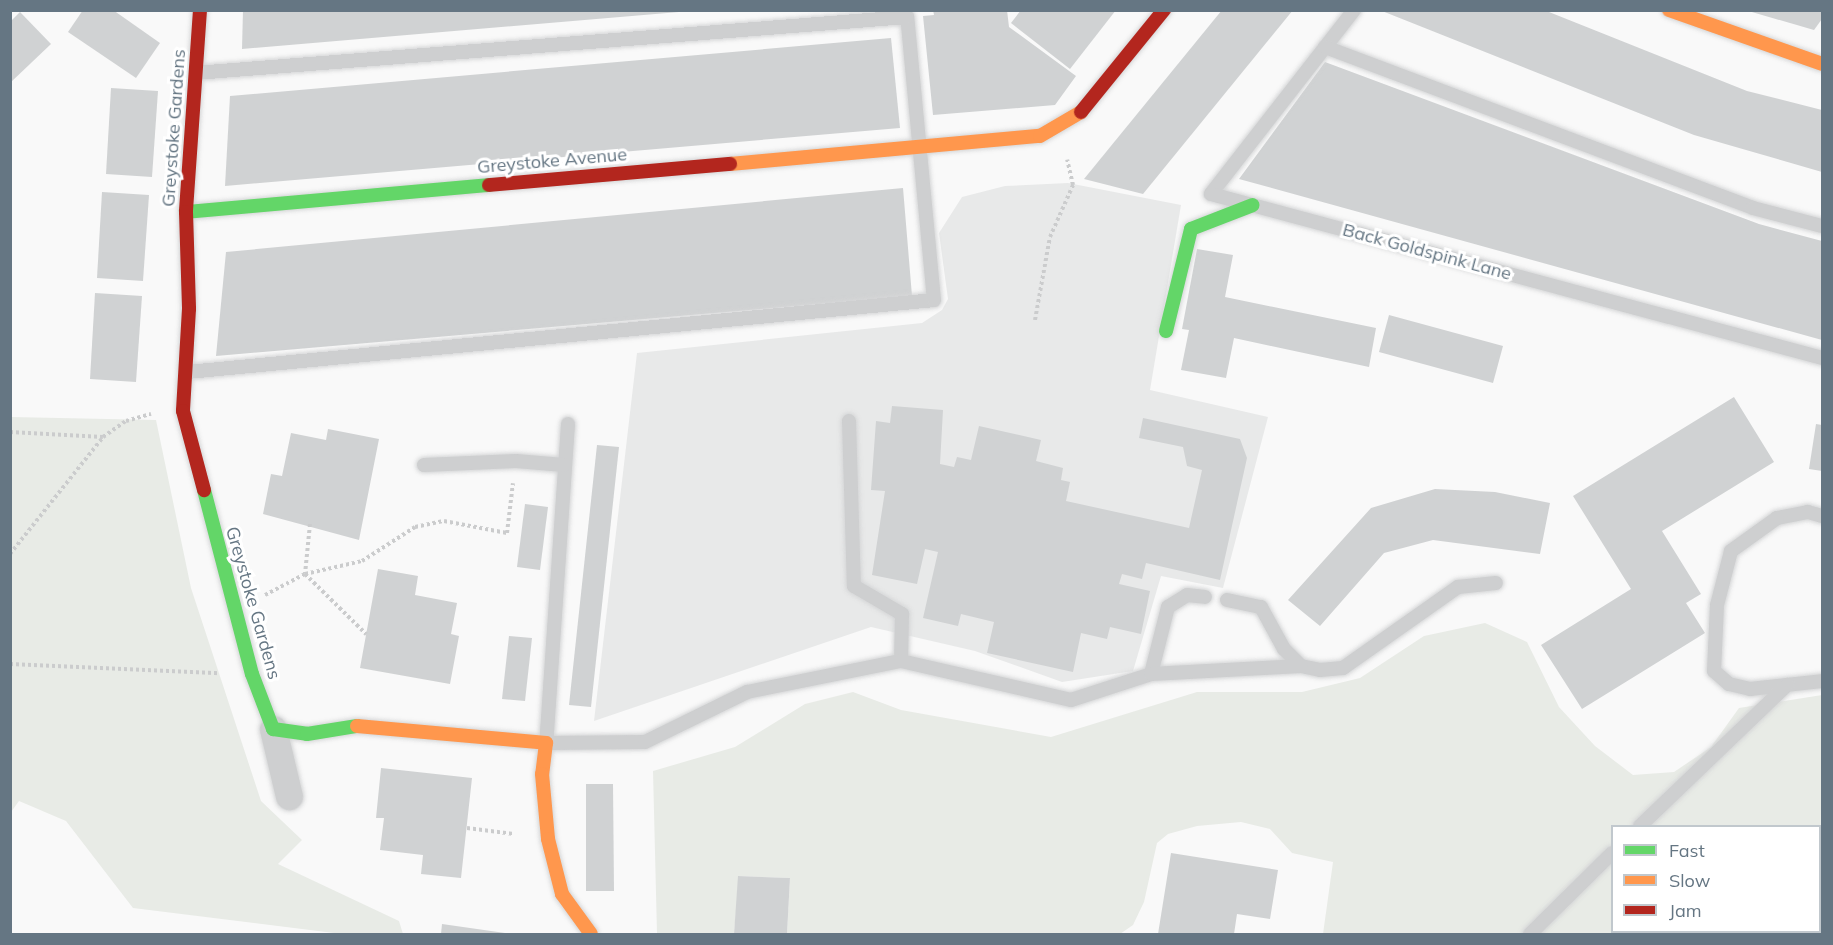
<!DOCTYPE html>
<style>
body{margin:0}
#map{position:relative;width:1833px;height:945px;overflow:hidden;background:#f9f9f9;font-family:Mulish,sans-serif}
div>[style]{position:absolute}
.built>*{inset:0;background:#e8e9e9}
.green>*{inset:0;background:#e8ebe6}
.building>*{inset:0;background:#d0d2d3}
.path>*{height:4px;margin-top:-2px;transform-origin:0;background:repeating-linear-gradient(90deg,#cbcccd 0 3px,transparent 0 6px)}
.roads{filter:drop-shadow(0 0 2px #d5d6d7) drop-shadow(0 0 2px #d5d6d7)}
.lane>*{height:14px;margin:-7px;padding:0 7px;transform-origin:7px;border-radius:7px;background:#cecfd0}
.street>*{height:27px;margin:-13.5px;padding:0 13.5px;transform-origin:13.5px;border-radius:13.5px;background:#cecfd0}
.fast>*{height:14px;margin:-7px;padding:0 7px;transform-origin:7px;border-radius:7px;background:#63d668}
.slow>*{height:14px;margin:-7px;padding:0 7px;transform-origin:7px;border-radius:7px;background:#ff974d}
.jam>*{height:14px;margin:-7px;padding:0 7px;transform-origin:7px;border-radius:7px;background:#b3261e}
span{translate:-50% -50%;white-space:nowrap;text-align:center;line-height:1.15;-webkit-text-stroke:6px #fff;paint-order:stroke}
.street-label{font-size:18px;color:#657683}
.frame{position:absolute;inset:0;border:12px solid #657683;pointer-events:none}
.legend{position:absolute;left:1611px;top:825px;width:210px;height:108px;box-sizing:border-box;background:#fff;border:2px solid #c1c8cd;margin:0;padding:8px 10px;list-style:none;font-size:18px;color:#657683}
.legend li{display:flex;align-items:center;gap:12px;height:30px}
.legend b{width:30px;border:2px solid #c1c8cd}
</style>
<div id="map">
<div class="built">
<div style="clip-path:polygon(1068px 183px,1181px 205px,1150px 390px,1268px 417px,1223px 588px,1161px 576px,1133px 671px,1062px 682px,975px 651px,871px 627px,594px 721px,637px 353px,922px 323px,942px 310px,948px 299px,939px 233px,962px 197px,1005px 186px)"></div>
</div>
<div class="green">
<div style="clip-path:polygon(11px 417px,156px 420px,191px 588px,261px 801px,302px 840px,278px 864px,399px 921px,403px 934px,342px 934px,133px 908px,66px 821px,19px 801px,11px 812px)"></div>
<div style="clip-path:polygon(1485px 623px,1527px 642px,1559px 707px,1595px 746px,1633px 775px,1674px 772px,1711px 747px,1739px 708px,1822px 695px,1820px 918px,1820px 826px,1612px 826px,1612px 932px,1812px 934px,1323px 934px,1333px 862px,1292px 853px,1270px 829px,1241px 822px,1197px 826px,1168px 834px,1157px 843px,1144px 902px,1133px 925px,1120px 934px,787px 934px,790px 878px,739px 876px,734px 934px,657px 934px,653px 771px,735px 747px,805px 704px,853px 692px,901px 710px,1051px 737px,1197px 692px,1302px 692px,1360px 678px,1424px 636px)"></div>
</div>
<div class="building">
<div style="clip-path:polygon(83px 10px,113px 10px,160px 43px,136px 78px,68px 32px)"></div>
<div style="clip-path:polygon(243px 10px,679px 10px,679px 12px,242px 49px)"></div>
<div style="clip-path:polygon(933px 10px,1007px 10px,1009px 27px,1076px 76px,1055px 105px,933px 115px,923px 16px,934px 15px)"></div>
<div style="clip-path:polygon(1021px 10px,1116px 10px,1070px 69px,1011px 23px)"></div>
<div style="clip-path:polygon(1222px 10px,1293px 10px,1143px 194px,1084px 179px)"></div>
<div style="clip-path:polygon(1544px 10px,1747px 91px,1822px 110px,1822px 172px,1694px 135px,1382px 11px)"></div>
<div style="clip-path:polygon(1745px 10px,1822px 10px,1822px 19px,1814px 30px)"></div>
<div style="clip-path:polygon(20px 12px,51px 44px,10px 83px,10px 22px)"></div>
<div style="clip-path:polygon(891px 38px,900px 128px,225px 186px,230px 96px)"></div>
<div style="clip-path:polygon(1325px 62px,1759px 224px,1822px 241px,1822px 340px,1239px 179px)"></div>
<div style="clip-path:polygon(111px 88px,158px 91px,152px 177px,106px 174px)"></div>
<div style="clip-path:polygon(903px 188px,912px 296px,216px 356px,226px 252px)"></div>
<div style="clip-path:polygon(102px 192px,149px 195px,143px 281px,97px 278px)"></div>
<div style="clip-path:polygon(1197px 249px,1233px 255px,1225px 297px,1376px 328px,1369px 367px,1234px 338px,1226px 378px,1181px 370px,1189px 330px,1182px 329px)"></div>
<div style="clip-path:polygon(95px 293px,142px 296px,136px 382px,90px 379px)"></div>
<div style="clip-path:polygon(1389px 315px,1503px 346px,1493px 383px,1379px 352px)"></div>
<div style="clip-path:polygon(1734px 397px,1774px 462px,1662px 531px,1701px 594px,1686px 603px,1705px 633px,1582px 709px,1541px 645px,1631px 589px,1573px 496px)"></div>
<div style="clip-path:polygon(892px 406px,943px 410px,940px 464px,954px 467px,957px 457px,971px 460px,979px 426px,1041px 440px,1036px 461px,1063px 468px,1061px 480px,1070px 482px,1066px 501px,1189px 528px,1202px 470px,1187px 466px,1183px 447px,1139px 438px,1143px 418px,1240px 439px,1247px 458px,1220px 580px,1146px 563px,1142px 579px,1122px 574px,1119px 584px,1150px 591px,1141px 634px,1110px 627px,1107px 639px,1081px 633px,1073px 672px,987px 653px,994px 622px,961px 614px,958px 626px,923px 618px,938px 552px,925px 549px,917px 584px,872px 575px,885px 491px,871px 490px,876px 421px,890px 423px)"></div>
<div style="clip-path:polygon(1816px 424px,1822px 425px,1822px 471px,1809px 469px)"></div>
<div style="clip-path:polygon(328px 429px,379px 439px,359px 540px,263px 514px,271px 474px,282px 476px,291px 433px,326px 440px)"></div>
<div style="clip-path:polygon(597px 445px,619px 447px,591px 707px,569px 705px)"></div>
<div style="clip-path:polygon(1435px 489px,1495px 492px,1550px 503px,1540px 554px,1433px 540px,1384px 553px,1320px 626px,1288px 600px,1371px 508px)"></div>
<div style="clip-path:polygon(525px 504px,548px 507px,540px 570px,517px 567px)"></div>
<div style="clip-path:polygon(378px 569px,418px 576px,415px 595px,457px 603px,451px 634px,459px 636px,450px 684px,360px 668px)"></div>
<div style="clip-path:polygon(509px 636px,532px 638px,525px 701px,502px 699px)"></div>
<div style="clip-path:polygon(381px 768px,472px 778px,461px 878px,421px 874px,423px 855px,380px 850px,384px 818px,376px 818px)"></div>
<div style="clip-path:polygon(586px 784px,613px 784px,614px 891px,586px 891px)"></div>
<div style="clip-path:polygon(1171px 853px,1278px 870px,1270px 919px,1237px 914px,1234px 934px,1158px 934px)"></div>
<div style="clip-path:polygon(738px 876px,790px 878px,787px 934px,734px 934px)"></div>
<div style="clip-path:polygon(442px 924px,505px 933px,505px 934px,441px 934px)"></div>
</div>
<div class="path">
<div style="left:1035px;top:320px;width:84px;rotate:-79.8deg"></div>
<div style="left:1050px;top:237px;width:57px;rotate:-66.1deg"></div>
<div style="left:1073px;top:185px;width:26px;rotate:-103deg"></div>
<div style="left:10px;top:432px;width:93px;rotate:3.1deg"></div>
<div style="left:310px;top:524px;width:50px;rotate:95.7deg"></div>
<div style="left:305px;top:574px;width:86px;rotate:44.5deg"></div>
<div style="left:10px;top:554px;width:149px;rotate:-51.5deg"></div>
<div style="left:103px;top:437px;width:28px;rotate:-35deg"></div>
<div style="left:126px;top:421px;width:26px;rotate:-16deg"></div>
<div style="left:265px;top:595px;width:45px;rotate:-27.7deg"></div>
<div style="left:305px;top:574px;width:58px;rotate:-12.8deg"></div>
<div style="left:362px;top:561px;width:63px;rotate:-32.7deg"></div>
<div style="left:415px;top:527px;width:30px;rotate:-12deg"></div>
<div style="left:444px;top:521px;width:64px;rotate:10.8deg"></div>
<div style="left:507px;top:533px;width:50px;rotate:-83.2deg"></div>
<div style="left:10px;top:664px;width:210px;rotate:2.5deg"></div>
<div style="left:467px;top:828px;width:47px;rotate:7.3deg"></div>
</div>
<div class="roads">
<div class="lane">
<div style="left:1354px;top:10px;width:233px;rotate:127.9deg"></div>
<div style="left:1211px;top:194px;width:633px;rotate:15.02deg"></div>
<div style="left:1325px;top:47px;width:457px;rotate:20.6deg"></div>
<div style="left:1753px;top:208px;width:71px;rotate:14.6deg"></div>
<div style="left:188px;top:372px;width:749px;rotate:-5.51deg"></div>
<div style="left:934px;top:300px;width:284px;rotate:-95.4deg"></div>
<div style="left:907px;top:17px;width:713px;rotate:175.5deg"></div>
<div style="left:849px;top:421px;width:165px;rotate:88.3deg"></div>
<div style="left:854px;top:586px;width:56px;rotate:30.3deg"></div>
<div style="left:902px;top:614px;width:47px;rotate:91.2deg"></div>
<div style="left:568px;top:424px;width:320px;rotate:93.9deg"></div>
<div style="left:546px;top:743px;width:99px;rotate:-0.6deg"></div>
<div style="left:645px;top:742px;width:114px;rotate:-26.1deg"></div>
<div style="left:747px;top:692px;width:157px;rotate:-11.4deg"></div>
<div style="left:901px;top:661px;width:174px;rotate:12.9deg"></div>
<div style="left:1071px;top:700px;width:84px;rotate:-18deg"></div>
<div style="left:1151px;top:674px;width:69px;rotate:-75.8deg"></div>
<div style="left:1168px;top:607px;width:22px;rotate:-32deg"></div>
<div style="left:1187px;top:595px;width:18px;rotate:6deg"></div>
<div style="left:424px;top:465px;width:92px;rotate:-2.5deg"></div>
<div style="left:516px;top:461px;width:48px;rotate:4.8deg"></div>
<div style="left:1822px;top:516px;width:15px;rotate:-164deg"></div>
<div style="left:1808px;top:512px;width:32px;rotate:169deg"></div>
<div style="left:1777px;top:518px;width:57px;rotate:144.3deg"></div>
<div style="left:1731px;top:551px;width:56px;rotate:104.5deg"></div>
<div style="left:1717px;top:605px;width:66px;rotate:92.6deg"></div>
<div style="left:1714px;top:671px;width:20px;rotate:41deg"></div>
<div style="left:1729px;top:684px;width:22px;rotate:13deg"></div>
<div style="left:1750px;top:689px;width:72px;rotate:-6.3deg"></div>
<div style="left:1227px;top:600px;width:35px;rotate:12deg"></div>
<div style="left:1261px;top:607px;width:48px;rotate:61.3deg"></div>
<div style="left:1284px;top:649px;width:24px;rotate:45deg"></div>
<div style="left:1301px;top:666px;width:19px;rotate:12deg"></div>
<div style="left:1320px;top:670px;width:23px;rotate:-5deg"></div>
<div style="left:1343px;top:668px;width:141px;rotate:-35.2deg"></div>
<div style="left:1458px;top:587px;width:38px;rotate:-6deg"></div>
<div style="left:1151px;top:674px;width:150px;rotate:-3.1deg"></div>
<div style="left:1640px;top:826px;width:204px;rotate:-43.8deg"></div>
<div style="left:1530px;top:934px;width:115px;rotate:-44.6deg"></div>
</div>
<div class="street">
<div style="left:273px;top:729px;width:69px;rotate:76.6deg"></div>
</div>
<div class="fast">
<div style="left:186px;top:212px;width:304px;rotate:-5.1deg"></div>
<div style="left:1166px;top:331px;width:105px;rotate:-76.2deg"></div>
<div style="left:1191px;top:229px;width:66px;rotate:-21.2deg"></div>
<div style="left:204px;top:490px;width:190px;rotate:75.4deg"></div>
<div style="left:252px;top:674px;width:59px;rotate:69.1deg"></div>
<div style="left:273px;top:729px;width:34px;rotate:8deg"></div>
<div style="left:307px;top:734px;width:51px;rotate:-9.1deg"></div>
</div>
<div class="slow">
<div style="left:1669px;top:10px;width:162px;rotate:19.4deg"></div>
<div style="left:730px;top:164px;width:311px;rotate:-5.2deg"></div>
<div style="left:1040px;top:136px;width:48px;rotate:-30.3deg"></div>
<div style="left:357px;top:726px;width:190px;rotate:5.1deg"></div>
<div style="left:546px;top:743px;width:31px;rotate:97deg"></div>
<div style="left:542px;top:774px;width:65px;rotate:84.7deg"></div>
<div style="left:548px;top:839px;width:57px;rotate:75.7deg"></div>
<div style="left:562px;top:894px;width:49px;rotate:54.1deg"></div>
</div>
<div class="jam">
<div style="left:200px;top:10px;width:202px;rotate:94deg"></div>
<div style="left:186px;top:212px;width:97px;rotate:88.2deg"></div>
<div style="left:189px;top:309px;width:102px;rotate:93.4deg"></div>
<div style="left:183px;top:411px;width:82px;rotate:75.1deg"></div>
<div style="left:1081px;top:112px;width:132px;rotate:-50.9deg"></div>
<div style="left:489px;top:185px;width:242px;rotate:-5deg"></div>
</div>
</div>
<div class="street-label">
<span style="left:174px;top:128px;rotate:-86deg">Greystoke Gardens</span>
<span style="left:552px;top:161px;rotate:-5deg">Greystoke Avenue</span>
<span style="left:1427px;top:252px;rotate:15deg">Back Goldspink Lane</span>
<span style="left:253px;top:603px;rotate:74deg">Greystoke Gardens</span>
</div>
<div class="frame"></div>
<ul class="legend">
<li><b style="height:8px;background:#63d668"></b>Fast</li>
<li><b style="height:8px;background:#ff974d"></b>Slow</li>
<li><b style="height:8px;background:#b3261e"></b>Jam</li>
</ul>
</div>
